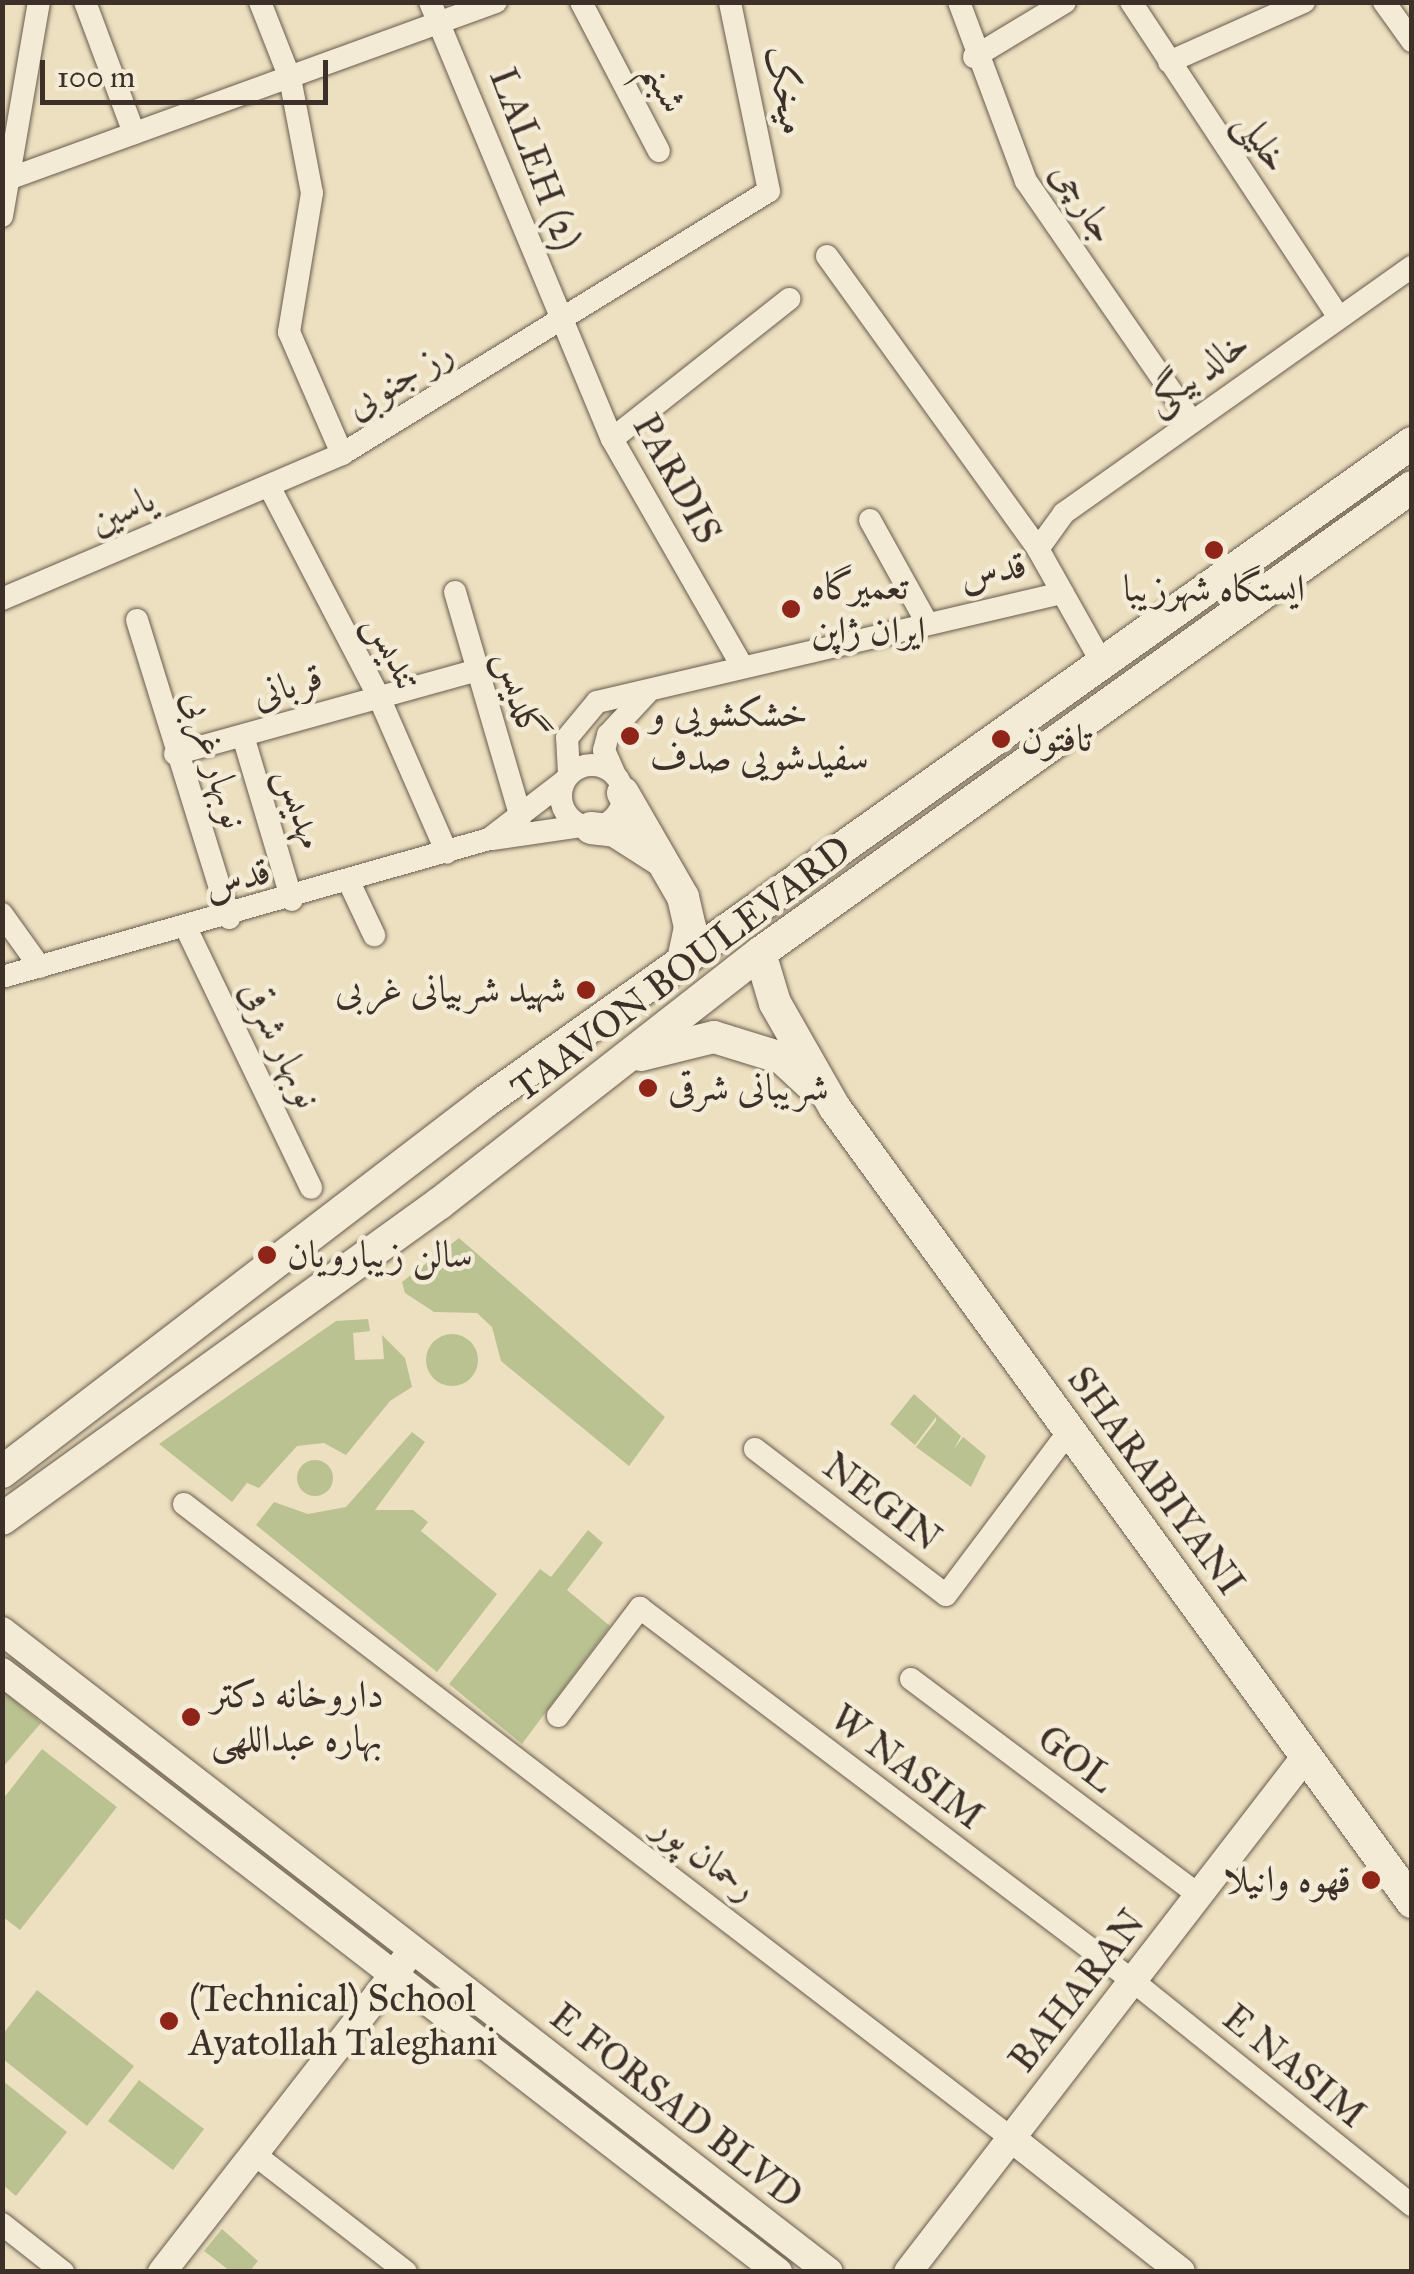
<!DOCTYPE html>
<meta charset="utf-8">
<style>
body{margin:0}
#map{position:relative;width:1414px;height:2274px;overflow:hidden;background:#ede0c0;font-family:"IM FELL Great Primer",Amiri,serif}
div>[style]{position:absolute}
.green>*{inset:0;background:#bac291}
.round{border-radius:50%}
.roads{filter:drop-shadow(0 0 2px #695c4e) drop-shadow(0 0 2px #695c4e)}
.minor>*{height:22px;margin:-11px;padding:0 11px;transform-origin:11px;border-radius:11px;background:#f3ebd6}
.minor>.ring{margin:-11px;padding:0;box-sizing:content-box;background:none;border:22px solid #f3ebd6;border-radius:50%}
.tertiary>*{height:28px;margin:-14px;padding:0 14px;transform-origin:14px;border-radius:14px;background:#f3ebd6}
.secondary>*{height:32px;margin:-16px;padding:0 16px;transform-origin:16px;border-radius:16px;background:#f3ebd6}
.dots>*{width:28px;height:28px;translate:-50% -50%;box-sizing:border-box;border:5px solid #f3ebd6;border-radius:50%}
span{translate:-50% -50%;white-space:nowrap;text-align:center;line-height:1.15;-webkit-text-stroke:9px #f3ebd6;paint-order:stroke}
.street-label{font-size:38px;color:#3d3028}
.poi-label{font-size:38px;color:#3d3028}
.left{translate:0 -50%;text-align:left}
.right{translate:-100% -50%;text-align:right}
.frame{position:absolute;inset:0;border:5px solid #3d3028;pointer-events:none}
.scale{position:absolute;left:40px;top:60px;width:288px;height:45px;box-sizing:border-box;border:5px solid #3d3028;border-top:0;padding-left:12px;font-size:30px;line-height:35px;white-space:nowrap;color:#3d3028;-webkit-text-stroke:8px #f3ebd6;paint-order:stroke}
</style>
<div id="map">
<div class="green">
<div style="clip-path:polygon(459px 1238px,665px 1417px,629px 1466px,501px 1361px,492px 1327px,477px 1313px,434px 1312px,405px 1293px,402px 1282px)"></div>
<div style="clip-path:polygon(368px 1319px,370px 1331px,353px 1333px,355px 1360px,384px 1359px,382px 1335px,405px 1358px,412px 1387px,390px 1401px,346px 1455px,324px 1443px,297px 1446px,259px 1488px,247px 1483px,232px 1502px,159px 1444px,336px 1321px)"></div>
<div class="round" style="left:426px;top:1334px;width:52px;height:52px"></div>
<div style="clip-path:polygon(914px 1394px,961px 1436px,954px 1449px,963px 1437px,986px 1456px,971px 1487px,916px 1447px,936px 1421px,936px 1417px,915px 1445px,890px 1424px)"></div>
<div style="clip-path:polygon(412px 1432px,425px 1442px,375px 1510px,413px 1510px,428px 1522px,421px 1531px,497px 1594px,437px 1672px,256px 1525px,274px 1502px,308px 1514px,346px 1507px)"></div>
<div class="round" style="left:297px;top:1460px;width:36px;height:36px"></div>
<div style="clip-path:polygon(588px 1530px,603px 1543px,567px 1590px,610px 1626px,522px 1744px,449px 1684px,540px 1569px,551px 1577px)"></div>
<div style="clip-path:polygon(3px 1691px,41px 1723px,3px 1767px)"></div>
<div style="clip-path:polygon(42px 1749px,117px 1807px,20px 1930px,3px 1917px,3px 1799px)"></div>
<div style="clip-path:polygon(37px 1990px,134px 2066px,87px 2126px,3px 2059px,3px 2034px)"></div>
<div style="clip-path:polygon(139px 2080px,204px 2129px,173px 2170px,108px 2121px)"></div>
<div style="clip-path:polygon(3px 2081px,67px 2132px,16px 2196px,3px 2185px)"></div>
<div style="clip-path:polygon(222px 2229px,258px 2261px,250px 2271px,230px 2271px,204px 2251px)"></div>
</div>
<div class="roads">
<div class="minor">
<div style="left:85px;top:2px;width:140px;rotate:69.5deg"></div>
<div style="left:260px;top:2px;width:82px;rotate:68.5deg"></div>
<div style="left:290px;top:78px;width:117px;rotate:79.2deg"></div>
<div style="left:312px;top:193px;width:141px;rotate:99.4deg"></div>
<div style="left:289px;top:332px;width:133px;rotate:66.5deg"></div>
<div style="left:430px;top:2px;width:473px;rotate:67.4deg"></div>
<div style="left:612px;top:439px;width:259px;rotate:60.2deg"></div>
<div style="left:581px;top:2px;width:168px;rotate:62.4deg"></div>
<div style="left:959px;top:2px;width:191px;rotate:69.5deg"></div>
<div style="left:1026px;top:181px;width:289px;rotate:55.4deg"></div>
<div style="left:1131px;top:2px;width:376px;rotate:56.6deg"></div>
<div style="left:1384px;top:2px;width:48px;rotate:54.3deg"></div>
<div style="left:974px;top:57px;width:106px;rotate:-31.1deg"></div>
<div style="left:1169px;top:62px;width:148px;rotate:-24deg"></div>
<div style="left:11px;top:178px;width:516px;rotate:-19.95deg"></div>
<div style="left:2px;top:216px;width:217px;rotate:-80.2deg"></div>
<div style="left:827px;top:256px;width:361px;rotate:54.2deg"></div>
<div style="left:1038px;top:549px;width:133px;rotate:60.7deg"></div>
<div style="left:612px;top:439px;width:226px;rotate:-38.3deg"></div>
<div style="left:269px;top:486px;width:236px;rotate:62.5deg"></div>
<div style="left:378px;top:695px;width:172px;rotate:66.4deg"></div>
<div style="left:870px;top:520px;width:115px;rotate:61deg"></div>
<div style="left:1038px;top:549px;width:44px;rotate:-54.2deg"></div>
<div style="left:1064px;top:513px;width:426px;rotate:-35.3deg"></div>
<div style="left:455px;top:592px;width:234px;rotate:73.7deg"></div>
<div style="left:2px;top:599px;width:370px;rotate:-23.1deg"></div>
<div style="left:342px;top:454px;width:501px;rotate:-31.63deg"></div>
<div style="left:769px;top:191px;width:193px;rotate:-101.7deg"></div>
<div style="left:137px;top:620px;width:312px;rotate:72.8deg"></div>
<div style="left:243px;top:736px;width:171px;rotate:73.4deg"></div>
<div style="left:175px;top:754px;width:313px;rotate:-15.5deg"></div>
<div class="ring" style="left:561px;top:765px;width:40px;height:40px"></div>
<div style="left:569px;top:774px;width:36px;rotate:-93deg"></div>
<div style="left:567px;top:738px;width:47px;rotate:-50.2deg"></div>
<div style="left:597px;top:702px;width:478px;rotate:-13.2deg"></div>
<div style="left:615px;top:775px;width:27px;rotate:-114deg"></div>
<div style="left:604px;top:750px;width:16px;rotate:-75deg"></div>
<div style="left:608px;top:735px;width:57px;rotate:-47.1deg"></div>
<div style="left:492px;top:839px;width:90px;rotate:-8.3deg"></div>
<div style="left:349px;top:882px;width:59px;rotate:64.7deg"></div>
<div style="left:2px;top:914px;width:65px;rotate:54.4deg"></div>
<div style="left:187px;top:930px;width:286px;rotate:64.3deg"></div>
<div style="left:2px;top:977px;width:506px;rotate:-15.82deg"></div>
<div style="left:489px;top:839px;width:93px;rotate:-37.6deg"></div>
<div style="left:755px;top:1449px;width:240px;rotate:37.4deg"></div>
<div style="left:946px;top:1595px;width:205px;rotate:-53.1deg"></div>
<div style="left:184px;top:1504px;width:1042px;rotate:37.47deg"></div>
<div style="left:911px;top:1679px;width:360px;rotate:36.9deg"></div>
<div style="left:558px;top:1716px;width:136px;rotate:-52.8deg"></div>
<div style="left:640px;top:1608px;width:618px;rotate:37.11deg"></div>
<div style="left:1133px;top:1981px;width:358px;rotate:38.8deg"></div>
<div style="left:254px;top:2154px;width:192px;rotate:37.8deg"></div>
<div style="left:2px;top:2224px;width:78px;rotate:38.2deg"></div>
</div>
<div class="tertiary">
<div style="left:2px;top:1631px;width:1046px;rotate:37.78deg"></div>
<div style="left:2px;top:1672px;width:981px;rotate:37.71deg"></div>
<div style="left:1011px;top:2138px;width:216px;rotate:38.2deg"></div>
<div style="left:162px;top:2272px;width:397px;rotate:-52.1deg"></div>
<div style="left:908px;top:2272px;width:652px;rotate:-52.36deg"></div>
</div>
<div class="secondary">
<div style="left:623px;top:793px;width:120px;rotate:60deg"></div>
<div style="left:683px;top:897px;width:31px;rotate:77deg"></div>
<div style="left:690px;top:927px;width:34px;rotate:102deg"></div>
<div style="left:591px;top:828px;width:24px;rotate:7deg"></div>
<div style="left:615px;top:831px;width:52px;rotate:32.5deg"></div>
<div style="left:760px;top:953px;width:52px;rotate:73.3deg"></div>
<div style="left:775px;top:1003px;width:121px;rotate:60.3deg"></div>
<div style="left:835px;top:1108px;width:982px;rotate:53.99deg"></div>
<div style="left:641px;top:1055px;width:75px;rotate:-13.9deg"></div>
<div style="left:714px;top:1037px;width:71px;rotate:17.2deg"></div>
<div style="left:782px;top:1058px;width:38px;rotate:43deg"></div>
<div style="left:2px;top:1472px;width:610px;rotate:-37.47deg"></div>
<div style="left:486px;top:1101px;width:1136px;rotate:-35.4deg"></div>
<div style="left:2px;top:1519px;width:540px;rotate:-35.81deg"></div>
<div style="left:440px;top:1203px;width:406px;rotate:-38deg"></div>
<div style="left:760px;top:953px;width:801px;rotate:-35.55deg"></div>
</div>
</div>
<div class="dots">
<div style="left:1214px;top:550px;background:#8f2418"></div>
<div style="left:791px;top:609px;background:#8f2418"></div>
<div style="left:630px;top:736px;background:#8f2418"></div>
<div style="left:1001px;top:739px;background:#8f2418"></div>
<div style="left:586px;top:990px;background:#8f2418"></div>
<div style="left:648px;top:1088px;background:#8f2418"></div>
<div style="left:267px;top:1255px;background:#8f2418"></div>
<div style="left:191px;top:1717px;background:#8f2418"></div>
<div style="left:1371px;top:1880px;background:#8f2418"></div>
<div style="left:169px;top:2021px;background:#8f2418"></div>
</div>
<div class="street-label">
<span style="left:665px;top:87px;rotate:63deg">شبنم</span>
<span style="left:786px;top:90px;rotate:79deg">میخک</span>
<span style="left:1263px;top:141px;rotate:56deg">خلیلی</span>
<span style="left:535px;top:159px;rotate:69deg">LALEH (2)</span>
<span style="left:1084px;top:202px;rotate:57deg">جارچی</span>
<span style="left:1197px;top:372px;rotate:-35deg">خالد بیگی</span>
<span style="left:399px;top:379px;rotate:-31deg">رز جنوبی</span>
<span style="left:677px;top:479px;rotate:61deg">PARDIS</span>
<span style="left:122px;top:510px;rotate:-23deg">یاسین</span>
<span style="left:993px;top:571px;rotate:-12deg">قدس</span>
<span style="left:394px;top:652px;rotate:63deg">تندیس</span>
<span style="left:287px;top:686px;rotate:-17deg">قربانی</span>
<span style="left:521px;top:695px;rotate:74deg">گلدیس</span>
<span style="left:215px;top:759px;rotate:73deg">نوبهار غربی</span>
<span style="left:301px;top:808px;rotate:73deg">مهدیس</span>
<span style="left:237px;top:879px;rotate:-16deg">قدس</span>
<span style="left:681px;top:969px;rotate:-37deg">TAAVON BOULEVARD</span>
<span style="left:281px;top:1044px;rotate:64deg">نوبهار شرقی</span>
<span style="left:1156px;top:1481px;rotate:54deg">SHARABIYANI</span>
<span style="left:882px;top:1502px;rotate:37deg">NEGIN</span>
<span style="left:1076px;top:1759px;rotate:37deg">GOL</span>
<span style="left:907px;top:1767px;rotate:37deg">W NASIM</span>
<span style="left:706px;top:1857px;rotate:37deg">رحمان پور</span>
<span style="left:1077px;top:1991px;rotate:-52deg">BAHARAN</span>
<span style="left:1294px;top:2066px;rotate:39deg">E NASIM</span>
<span style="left:676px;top:2106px;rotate:38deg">E FORSAD BLVD</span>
</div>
<div class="poi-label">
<span class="left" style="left:811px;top:609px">تعمیرگاه<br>ایران ژاپن</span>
<span style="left:1214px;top:589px">ایستگاه شهرزیبا</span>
<span class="left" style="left:650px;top:736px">خشکشویی و<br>سفیدشویی صدف</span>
<span class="left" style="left:1021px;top:739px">تافتون</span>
<span class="right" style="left:566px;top:990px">شهید شربیانی غربی</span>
<span class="left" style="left:668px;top:1088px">شریبانی شرقی</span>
<span class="left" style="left:287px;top:1255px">سالن زیبارویان</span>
<span class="left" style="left:211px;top:1717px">داروخانه دکتر<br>بهاره عبداللهی</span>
<span class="right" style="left:1351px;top:1880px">قهوه وانیلا</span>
<span class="left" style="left:189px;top:2021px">(Technical) School<br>Ayatollah Taleghani</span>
</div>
<div class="frame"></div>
<div class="scale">100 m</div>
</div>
